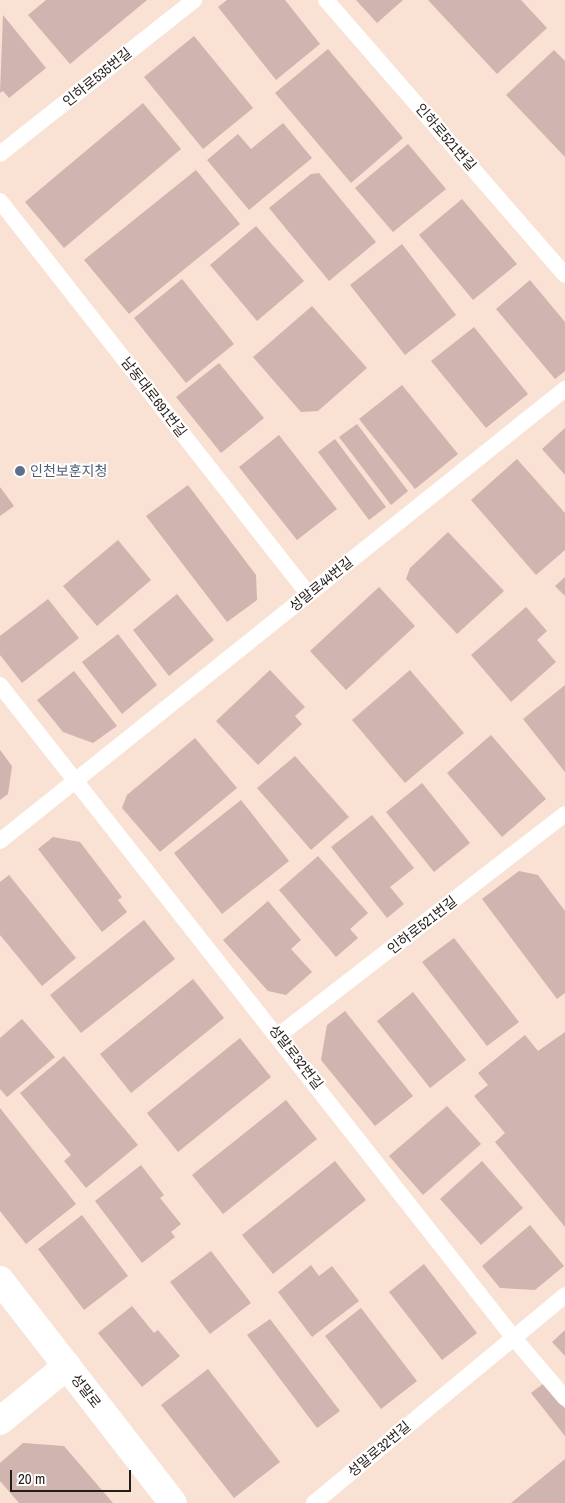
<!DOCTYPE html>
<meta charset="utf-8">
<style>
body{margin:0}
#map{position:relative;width:565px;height:1503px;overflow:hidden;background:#f9e1d4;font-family:"Archivo Narrow","Noto Sans KR",sans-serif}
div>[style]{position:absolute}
.building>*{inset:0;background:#cfb4af}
.lane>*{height:16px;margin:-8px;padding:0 8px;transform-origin:8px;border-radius:8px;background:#fff}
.street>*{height:28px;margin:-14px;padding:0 14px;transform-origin:14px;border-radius:14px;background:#fff}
.secondary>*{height:28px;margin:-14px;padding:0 14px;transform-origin:14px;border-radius:14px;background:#fff}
.dots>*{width:14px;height:14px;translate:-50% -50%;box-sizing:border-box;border:2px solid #fff;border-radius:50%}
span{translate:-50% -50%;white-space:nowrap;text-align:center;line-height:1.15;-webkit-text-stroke:4px #fff;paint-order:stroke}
.street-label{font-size:14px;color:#251d18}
.service-label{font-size:14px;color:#4e5e75}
.left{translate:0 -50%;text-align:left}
.scale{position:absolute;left:10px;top:1470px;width:121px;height:22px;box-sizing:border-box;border:2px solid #251d18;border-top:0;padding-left:6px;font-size:15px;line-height:18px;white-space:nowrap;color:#251d18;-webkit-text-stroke:4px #fff;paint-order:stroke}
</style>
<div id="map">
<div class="building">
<div style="clip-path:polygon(46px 0,147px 0,70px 64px,28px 15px)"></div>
<div style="clip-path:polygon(227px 0,285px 0,320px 44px,276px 80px,218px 7px)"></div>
<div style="clip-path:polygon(356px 0,403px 0,377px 23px)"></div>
<div style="clip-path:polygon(428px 0,521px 0,547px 28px,497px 74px)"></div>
<div style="clip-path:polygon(3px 15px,46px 68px,9px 98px,3px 91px,0 93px)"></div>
<div style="clip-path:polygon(194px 36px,253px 108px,203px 149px,144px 77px)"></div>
<div style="clip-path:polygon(328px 49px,403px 138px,351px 183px,275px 93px)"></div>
<div style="clip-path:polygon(554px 50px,565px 61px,565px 157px,506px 95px)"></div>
<div style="clip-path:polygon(143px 103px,181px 149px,64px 248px,25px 202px)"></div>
<div style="clip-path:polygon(283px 123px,312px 158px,249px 210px,207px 160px,238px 134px,251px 149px)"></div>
<div style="clip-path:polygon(408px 144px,446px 189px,393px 232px,355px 188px)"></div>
<div style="clip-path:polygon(196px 170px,240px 224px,129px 314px,84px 260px)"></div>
<div style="clip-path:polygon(319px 173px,376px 242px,329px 281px,269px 208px,311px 174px)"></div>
<div style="clip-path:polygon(462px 199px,517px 264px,473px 300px,419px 235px)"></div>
<div style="clip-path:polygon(256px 226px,304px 281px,257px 321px,210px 265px)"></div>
<div style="clip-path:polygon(402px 244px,456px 315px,405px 355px,350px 285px)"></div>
<div style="clip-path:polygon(182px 279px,234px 344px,186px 383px,134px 318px)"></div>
<div style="clip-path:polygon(530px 280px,565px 322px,565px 371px,555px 379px,496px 309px)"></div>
<div style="clip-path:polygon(312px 306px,367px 368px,318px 411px,301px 412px,253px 357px)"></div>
<div style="clip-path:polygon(474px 327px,528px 394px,486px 428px,431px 361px)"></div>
<div style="clip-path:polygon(219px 363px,264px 418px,221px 453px,176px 397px)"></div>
<div style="clip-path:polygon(402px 385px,458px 454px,415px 489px,359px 419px)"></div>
<div style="clip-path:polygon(357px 424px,408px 491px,391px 505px,339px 437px)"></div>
<div style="clip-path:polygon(565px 428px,565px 475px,542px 449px)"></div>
<div style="clip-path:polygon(279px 435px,337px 509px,297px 540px,239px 467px)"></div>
<div style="clip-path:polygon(335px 439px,386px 507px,369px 520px,318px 452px)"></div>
<div style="clip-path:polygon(517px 459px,565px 513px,565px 550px,536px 575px,471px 500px)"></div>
<div style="clip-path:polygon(188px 485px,256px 575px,257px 600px,227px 622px,146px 516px)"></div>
<div style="clip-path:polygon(0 487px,14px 506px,0 516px)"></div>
<div style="clip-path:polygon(448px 532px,504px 591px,457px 634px,406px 579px,410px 568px)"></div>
<div style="clip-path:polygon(118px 540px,151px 580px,97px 626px,63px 586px)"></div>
<div style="clip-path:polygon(565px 577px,565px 596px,555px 586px)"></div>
<div style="clip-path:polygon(379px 587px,415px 626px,346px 690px,310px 651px)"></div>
<div style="clip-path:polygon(177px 594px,214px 640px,169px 676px,133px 630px)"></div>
<div style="clip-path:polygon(48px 599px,79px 638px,22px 683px,0 655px,0 636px)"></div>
<div style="clip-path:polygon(526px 607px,547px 631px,537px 640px,556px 662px,511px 702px,471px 655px)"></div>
<div style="clip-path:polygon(118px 634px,157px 685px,122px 714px,82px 662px)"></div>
<div style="clip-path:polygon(270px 670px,305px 707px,295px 716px,302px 724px,258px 765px,216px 721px)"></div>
<div style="clip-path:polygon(410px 670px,464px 733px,405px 783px,352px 720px)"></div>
<div style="clip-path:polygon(74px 671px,117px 726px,93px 743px,63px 732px,37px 700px)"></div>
<div style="clip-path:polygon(565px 685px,565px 772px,523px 719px)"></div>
<div style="clip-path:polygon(491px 735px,546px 799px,502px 837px,447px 773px)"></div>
<div style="clip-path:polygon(195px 738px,237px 788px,160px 852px,122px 808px,127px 795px)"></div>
<div style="clip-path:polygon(0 750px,12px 766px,8px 794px,0 800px)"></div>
<div style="clip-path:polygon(295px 756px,349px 817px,311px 850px,257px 788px)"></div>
<div style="clip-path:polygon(422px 783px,470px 843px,434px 872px,386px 812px)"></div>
<div style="clip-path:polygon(241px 800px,289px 861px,222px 914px,174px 853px)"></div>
<div style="clip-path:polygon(372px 815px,414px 868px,390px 887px,404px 904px,387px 918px,331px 847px)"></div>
<div style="clip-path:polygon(53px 837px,80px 842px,122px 897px,118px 900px,127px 912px,102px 932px,38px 849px)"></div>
<div style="clip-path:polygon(318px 856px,368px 913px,350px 929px,358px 938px,336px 957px,279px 890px)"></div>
<div style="clip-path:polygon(519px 871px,538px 875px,565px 911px,565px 993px,557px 999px,482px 899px)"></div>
<div style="clip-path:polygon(9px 875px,76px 958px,42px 986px,0 935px,0 882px)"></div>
<div style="clip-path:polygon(268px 901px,301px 940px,291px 949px,312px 972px,286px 995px,268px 991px,223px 940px)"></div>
<div style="clip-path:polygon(144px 920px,175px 959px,81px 1033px,50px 995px)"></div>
<div style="clip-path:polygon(454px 938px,519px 1022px,487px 1046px,422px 962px)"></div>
<div style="clip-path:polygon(193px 979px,224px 1018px,131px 1093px,100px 1054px)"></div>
<div style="clip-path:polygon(413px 992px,466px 1060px,430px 1088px,377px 1021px)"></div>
<div style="clip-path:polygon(345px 1011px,413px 1096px,375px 1126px,321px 1060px,327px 1025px)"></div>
<div style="clip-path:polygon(22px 1019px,55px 1057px,7px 1097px,0 1089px,0 1038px)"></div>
<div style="clip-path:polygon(565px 1032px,565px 1227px,495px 1142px,505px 1133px,474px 1096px,488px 1085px,478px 1073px,525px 1035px,538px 1051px)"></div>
<div style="clip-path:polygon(240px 1038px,271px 1077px,178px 1152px,147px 1113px)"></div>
<div style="clip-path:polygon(64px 1056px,138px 1145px,86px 1188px,64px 1161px,71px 1155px,20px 1093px)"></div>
<div style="clip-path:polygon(286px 1100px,317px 1139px,223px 1214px,192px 1175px)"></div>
<div style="clip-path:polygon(447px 1106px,481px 1144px,423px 1195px,389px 1156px)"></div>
<div style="clip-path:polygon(0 1108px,76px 1204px,26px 1244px,0 1211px)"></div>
<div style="clip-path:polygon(335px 1161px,366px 1200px,273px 1274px,242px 1235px)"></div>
<div style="clip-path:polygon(482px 1161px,523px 1208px,481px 1245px,440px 1199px)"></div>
<div style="clip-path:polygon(141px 1165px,164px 1195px,160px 1198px,181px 1224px,171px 1232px,175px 1237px,142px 1263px,95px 1201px)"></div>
<div style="clip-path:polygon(82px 1215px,128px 1276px,84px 1310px,38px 1249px)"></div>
<div style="clip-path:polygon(530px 1225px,564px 1266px,535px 1290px,500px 1288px,482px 1266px)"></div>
<div style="clip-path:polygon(211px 1251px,251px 1303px,210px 1334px,170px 1282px)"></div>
<div style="clip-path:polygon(424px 1264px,477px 1333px,442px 1360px,389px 1292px)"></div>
<div style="clip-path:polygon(311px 1265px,319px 1276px,332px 1266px,359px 1301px,312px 1337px,278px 1292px)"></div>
<div style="clip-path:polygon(132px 1306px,154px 1333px,158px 1330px,180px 1356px,142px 1387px,98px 1333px)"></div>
<div style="clip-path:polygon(361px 1308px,417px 1381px,381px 1409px,325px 1336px)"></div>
<div style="clip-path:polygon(270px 1319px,340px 1411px,317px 1428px,247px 1335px)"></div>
<div style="clip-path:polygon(565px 1330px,565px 1356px,552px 1342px)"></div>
<div style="clip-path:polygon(208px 1369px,280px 1462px,234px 1498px,161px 1405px)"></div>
<div style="clip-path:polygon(544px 1383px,565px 1409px,565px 1436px,531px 1393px)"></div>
<div style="clip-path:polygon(23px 1443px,64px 1446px,113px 1503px,19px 1503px,0 1481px,0 1463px)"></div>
<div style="clip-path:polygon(565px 1459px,565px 1503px,511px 1503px)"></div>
</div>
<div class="lane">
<div style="left:326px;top:0;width:364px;rotate:49deg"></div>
<div style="left:0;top:154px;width:248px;rotate:-38.4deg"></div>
<div style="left:0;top:201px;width:499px;rotate:51.9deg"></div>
<div style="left:0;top:685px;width:830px;rotate:51.8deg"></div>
<div style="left:513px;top:1337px;width:80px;rotate:49.6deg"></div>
<div style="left:0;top:841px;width:724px;rotate:-38.66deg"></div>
<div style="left:279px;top:1035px;width:361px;rotate:-37.7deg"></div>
<div style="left:314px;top:1503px;width:326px;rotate:-39.6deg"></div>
</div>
<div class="street">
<div style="left:0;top:1421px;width:87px;rotate:-39.4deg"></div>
</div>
<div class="secondary">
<div style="left:0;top:1280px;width:282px;rotate:52.2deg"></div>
</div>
<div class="dots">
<div style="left:20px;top:471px;background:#5c6f8a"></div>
</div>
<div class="street-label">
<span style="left:97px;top:77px;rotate:-39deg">인하로535번길</span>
<span style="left:446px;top:137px;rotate:49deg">인하로521번길</span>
<span style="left:154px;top:397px;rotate:52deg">남동대로691번길</span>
<span style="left:321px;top:584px;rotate:-39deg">성말로44번길</span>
<span style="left:422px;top:925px;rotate:-38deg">인하로521번길</span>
<span style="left:296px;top:1057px;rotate:52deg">성말로32번길</span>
<span style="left:86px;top:1391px;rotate:52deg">성말로</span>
<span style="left:379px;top:1449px;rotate:-40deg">성말로32번길</span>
</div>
<div class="service-label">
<span class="left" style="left:30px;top:471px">인천보훈지청</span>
</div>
<div class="scale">20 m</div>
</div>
